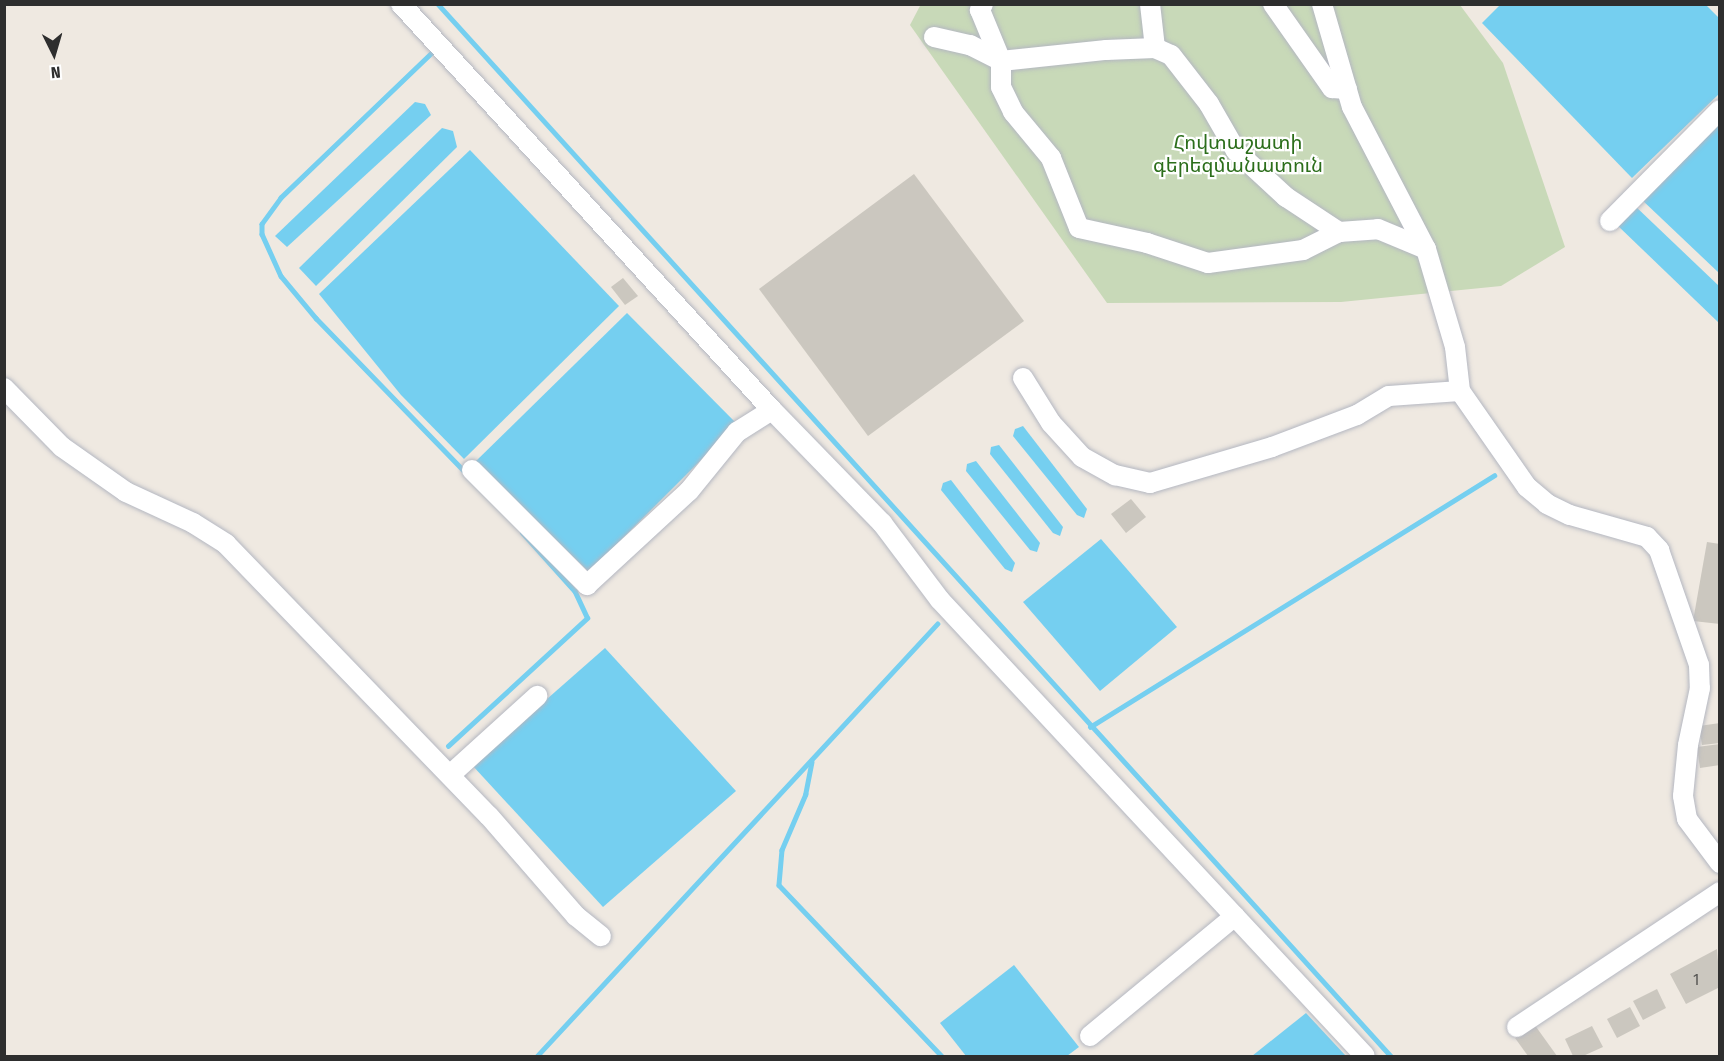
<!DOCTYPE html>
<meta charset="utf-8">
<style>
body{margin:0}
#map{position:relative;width:1724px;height:1061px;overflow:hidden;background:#efe9e1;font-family:"Fira Sans Condensed","Noto Sans Armenian",sans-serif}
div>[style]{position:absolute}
.cemetery>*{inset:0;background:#c8d9b8}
.water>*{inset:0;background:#75cff0}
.stream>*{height:4.5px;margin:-2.25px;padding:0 2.25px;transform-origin:2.25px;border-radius:2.25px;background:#75cff0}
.building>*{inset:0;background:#cbc7bf}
.roads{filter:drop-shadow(0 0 2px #b4b7c1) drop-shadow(0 0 2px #b4b7c1)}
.minor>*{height:20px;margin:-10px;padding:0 10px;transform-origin:10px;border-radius:10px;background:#fff}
span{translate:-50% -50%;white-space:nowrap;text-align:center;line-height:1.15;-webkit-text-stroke:4.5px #fff;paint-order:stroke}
.number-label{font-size:16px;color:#555452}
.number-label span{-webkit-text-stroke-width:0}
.park-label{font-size:20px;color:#2c6e1b}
.frame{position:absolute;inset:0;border:6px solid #2e2e2e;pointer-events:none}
.north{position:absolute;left:24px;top:24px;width:60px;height:60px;-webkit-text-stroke:4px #fff;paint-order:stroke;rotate:175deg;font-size:16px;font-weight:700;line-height:24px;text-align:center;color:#2e2e2e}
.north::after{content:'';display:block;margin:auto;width:21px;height:27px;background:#2e2e2e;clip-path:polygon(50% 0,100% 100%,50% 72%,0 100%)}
</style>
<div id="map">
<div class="cemetery">
<div style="clip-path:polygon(921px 4px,1460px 5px,1503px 63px,1565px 247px,1501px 286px,1341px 302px,1107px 303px,910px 25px)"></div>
</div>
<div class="water">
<div style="clip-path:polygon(1501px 4px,1706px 5px,1719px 18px,1719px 94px,1632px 178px,1482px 23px)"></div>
<div style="clip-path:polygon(415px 102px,425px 104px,431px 115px,287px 247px,275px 236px)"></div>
<div style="clip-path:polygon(1719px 119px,1719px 273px,1641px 199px)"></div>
<div style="clip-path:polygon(442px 128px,453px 131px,457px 147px,316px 286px,299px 268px)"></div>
<div style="clip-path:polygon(470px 150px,619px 306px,464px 459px,401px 395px,319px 294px)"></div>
<div style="clip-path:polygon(1634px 205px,1719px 286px,1719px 323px,1616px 224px)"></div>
<div style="clip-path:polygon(627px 313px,737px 424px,589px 572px,475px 462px)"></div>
<div style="clip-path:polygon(1023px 426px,1087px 509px,1084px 518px,1077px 515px,1013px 436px,1015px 429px)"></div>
<div style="clip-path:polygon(999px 445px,1063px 527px,1060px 536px,1053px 533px,990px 454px,991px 447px)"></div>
<div style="clip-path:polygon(976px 461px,1040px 543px,1037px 552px,1030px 550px,966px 471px,967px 464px)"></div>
<div style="clip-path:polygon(951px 480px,1015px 563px,1012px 572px,1005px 569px,941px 490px,943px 483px)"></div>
<div style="clip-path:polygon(1101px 539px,1177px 627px,1100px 691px,1023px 602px)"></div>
<div style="clip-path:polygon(605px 648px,736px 791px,603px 907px,472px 765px)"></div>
<div style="clip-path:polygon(1014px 965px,1079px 1047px,1067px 1056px,966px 1056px,940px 1023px)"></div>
<div style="clip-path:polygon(1306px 1013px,1346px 1056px,1252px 1056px)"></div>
</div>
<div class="stream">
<div style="left:438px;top:4px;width:1419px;rotate:47.83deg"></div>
<div style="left:432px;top:53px;width:209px;rotate:136.2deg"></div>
<div style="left:281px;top:198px;width:32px;rotate:126deg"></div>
<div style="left:262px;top:224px;width:10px;rotate:90deg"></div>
<div style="left:262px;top:234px;width:46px;rotate:65.7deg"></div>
<div style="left:281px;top:276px;width:55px;rotate:50.2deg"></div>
<div style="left:316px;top:318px;width:214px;rotate:45.9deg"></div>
<div style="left:1090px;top:727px;width:476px;rotate:-31.9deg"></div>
<div style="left:448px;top:746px;width:189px;rotate:-42.6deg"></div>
<div style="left:587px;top:618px;width:29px;rotate:-115deg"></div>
<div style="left:575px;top:592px;width:79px;rotate:-131.9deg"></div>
<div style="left:812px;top:762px;width:33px;rotate:101deg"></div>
<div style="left:806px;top:794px;width:61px;rotate:113.2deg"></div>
<div style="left:782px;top:850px;width:35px;rotate:95deg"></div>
<div style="left:779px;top:885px;width:236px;rotate:46.4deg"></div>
<div style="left:537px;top:1056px;width:589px;rotate:-47.2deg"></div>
</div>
<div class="building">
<div style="clip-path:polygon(914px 174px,1024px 321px,868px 436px,759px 289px)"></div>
<div style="clip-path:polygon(623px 278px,638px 296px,625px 305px,611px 287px)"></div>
<div style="clip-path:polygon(1131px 499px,1146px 517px,1126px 533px,1111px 514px)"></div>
<div style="clip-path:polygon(1707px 542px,1720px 544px,1720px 624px,1693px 621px)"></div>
<div style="clip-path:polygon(1720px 723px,1720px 743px,1702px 745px,1699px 726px)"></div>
<div style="clip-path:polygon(1720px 744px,1720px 765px,1700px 768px,1697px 747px)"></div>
<div style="clip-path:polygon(1717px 949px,1720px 987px,1686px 1004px,1670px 974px)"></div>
<div style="clip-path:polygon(1657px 989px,1666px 1008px,1643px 1020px,1633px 1001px)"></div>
<div style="clip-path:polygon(1630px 1007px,1640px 1026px,1617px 1038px,1607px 1019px)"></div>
<div style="clip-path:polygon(1534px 1024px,1557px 1056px,1528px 1056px,1515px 1038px)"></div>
<div style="clip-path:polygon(1592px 1026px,1603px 1047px,1583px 1056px,1573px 1056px,1565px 1039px)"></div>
</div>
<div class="roads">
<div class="minor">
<div style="left:401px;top:4px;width:550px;rotate:47.58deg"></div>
<div style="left:772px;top:410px;width:158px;rotate:45.8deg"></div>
<div style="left:882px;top:523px;width:96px;rotate:53deg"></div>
<div style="left:940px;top:600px;width:623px;rotate:47.02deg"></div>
<div style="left:983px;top:4px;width:7px;rotate:117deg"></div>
<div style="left:980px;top:10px;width:55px;rotate:67.6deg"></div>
<div style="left:1001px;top:61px;width:26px;rotate:90deg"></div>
<div style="left:1001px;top:87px;width:28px;rotate:64deg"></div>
<div style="left:1013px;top:112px;width:60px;rotate:50.4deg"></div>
<div style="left:1051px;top:158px;width:75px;rotate:68.2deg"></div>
<div style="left:1079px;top:228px;width:70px;rotate:12.4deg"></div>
<div style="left:1147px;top:243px;width:64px;rotate:18.2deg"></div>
<div style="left:1208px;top:263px;width:96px;rotate:-7.8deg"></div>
<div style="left:1303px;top:250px;width:40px;rotate:-26.6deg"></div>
<div style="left:1339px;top:232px;width:39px;rotate:-4deg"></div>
<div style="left:1378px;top:229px;width:52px;rotate:22.6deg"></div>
<div style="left:1150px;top:4px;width:44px;rotate:83.5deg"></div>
<div style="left:1273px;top:4px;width:103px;rotate:54.9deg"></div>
<div style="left:1332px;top:88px;width:15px;rotate:4deg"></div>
<div style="left:1322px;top:4px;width:107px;rotate:73.8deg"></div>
<div style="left:1352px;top:107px;width:160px;rotate:62.5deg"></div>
<div style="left:1426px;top:249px;width:102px;rotate:73.5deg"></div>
<div style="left:1455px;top:347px;width:44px;rotate:83.5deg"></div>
<div style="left:1460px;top:391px;width:117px;rotate:55.1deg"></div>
<div style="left:1527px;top:487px;width:26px;rotate:40deg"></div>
<div style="left:1547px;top:504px;width:25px;rotate:26deg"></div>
<div style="left:1570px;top:515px;width:80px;rotate:15.9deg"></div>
<div style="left:1647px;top:537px;width:18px;rotate:47deg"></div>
<div style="left:1659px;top:550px;width:122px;rotate:70.8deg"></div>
<div style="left:1699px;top:665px;width:23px;rotate:88deg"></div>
<div style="left:1700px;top:688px;width:58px;rotate:101.9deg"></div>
<div style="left:1688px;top:745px;width:51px;rotate:95.6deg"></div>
<div style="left:1683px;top:796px;width:23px;rotate:80deg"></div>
<div style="left:1687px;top:819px;width:55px;rotate:53.1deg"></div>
<div style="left:934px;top:37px;width:37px;rotate:13deg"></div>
<div style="left:970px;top:45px;width:35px;rotate:27deg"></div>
<div style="left:1001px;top:61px;width:106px;rotate:-6deg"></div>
<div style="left:1106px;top:50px;width:49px;rotate:-2.3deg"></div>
<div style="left:1155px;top:48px;width:17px;rotate:24deg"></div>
<div style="left:1171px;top:55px;width:62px;rotate:52.2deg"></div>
<div style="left:1209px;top:104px;width:54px;rotate:60.1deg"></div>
<div style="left:1236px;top:151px;width:68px;rotate:42.6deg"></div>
<div style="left:1286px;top:197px;width:64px;rotate:33.4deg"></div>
<div style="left:1610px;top:221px;width:156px;rotate:-45.3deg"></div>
<div style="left:1023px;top:378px;width:53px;rotate:58.1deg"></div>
<div style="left:1051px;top:423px;width:46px;rotate:47.6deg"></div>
<div style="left:1082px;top:457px;width:38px;rotate:29deg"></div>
<div style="left:1115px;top:475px;width:36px;rotate:13deg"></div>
<div style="left:1150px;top:483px;width:127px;rotate:-16.4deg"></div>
<div style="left:1272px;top:447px;width:91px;rotate:-20.6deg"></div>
<div style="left:1357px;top:415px;width:37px;rotate:-31deg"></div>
<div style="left:1389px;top:396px;width:71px;rotate:-4deg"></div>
<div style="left:4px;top:388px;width:83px;rotate:45.5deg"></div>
<div style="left:62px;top:447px;width:78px;rotate:35.1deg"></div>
<div style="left:126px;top:492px;width:74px;rotate:24.8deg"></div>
<div style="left:193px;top:523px;width:39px;rotate:32deg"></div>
<div style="left:226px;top:544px;width:378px;rotate:46deg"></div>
<div style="left:489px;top:816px;width:133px;rotate:49deg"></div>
<div style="left:576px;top:916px;width:32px;rotate:39deg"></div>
<div style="left:472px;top:470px;width:163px;rotate:45deg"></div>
<div style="left:587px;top:585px;width:139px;rotate:-42.7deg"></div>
<div style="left:689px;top:491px;width:76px;rotate:-50.9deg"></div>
<div style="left:737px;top:432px;width:41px;rotate:-32.2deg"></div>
<div style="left:450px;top:775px;width:118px;rotate:-42.2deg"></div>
<div style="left:1517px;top:1027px;width:244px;rotate:-33.6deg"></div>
<div style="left:1090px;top:1036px;width:188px;rotate:-39.6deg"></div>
</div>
</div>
<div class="number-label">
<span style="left:1696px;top:980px">1</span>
</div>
<div class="park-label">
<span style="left:1238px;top:154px">Հովտաշատի<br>գերեզմանատուն</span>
</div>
<div class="frame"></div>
<div class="north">N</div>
</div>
